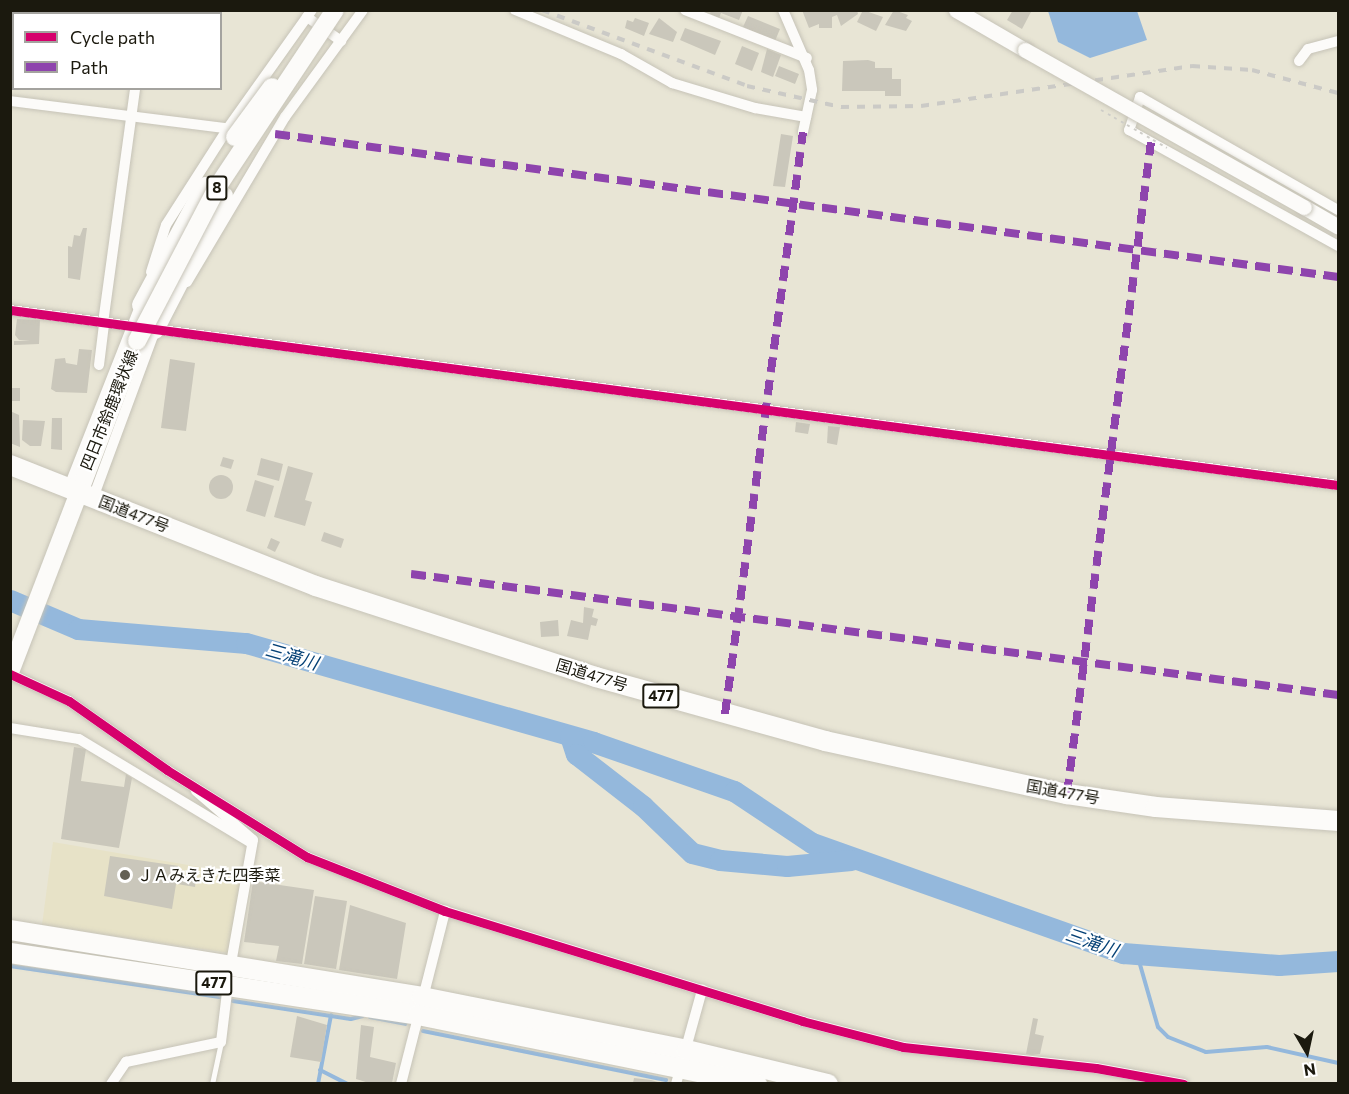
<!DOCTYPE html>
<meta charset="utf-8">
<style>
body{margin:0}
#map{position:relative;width:1349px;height:1094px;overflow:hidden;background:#e8e5d5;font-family:Commissioner,"Noto Sans JP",sans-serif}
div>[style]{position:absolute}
.built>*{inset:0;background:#e7e2c7}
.water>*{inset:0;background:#94b8dc}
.stream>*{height:4px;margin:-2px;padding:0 2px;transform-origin:2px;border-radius:2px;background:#94b8dc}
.river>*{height:21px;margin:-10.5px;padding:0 10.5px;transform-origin:10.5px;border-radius:10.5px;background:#94b8dc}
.building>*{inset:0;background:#cac7bb}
.round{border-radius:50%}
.roads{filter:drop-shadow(0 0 2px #c6c3b7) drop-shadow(0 0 2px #c6c3b7)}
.lane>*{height:5px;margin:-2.5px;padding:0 2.5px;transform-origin:2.5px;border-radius:2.5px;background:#fcfbf9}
.street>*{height:10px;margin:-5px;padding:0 5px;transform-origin:5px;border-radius:5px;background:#fcfbf9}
.secondary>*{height:15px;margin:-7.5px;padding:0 7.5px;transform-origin:7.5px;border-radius:7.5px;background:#fcfbf9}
.primary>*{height:18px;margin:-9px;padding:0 9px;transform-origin:9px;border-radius:9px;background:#fcfbf9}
.highway>*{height:20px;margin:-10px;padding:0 10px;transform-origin:10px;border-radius:10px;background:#fcfbf9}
.rail>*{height:4px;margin-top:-2px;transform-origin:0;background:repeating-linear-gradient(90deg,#cbcac6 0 8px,transparent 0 16px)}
.path-bridge>*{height:2px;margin-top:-1px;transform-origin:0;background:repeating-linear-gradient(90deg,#cecdc8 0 3px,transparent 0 7.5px)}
.bridges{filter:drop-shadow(0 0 2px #c6c3b7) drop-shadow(0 0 2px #c6c3b7)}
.secondary-bridge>*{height:15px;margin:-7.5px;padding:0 7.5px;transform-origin:7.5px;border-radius:7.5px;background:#fcfbf9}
.primary-bridge>*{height:18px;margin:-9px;padding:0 9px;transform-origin:9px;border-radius:9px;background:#fcfbf9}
.quiet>*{height:8px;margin-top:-4px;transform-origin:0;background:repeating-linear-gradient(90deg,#8e44ad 0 15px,transparent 0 23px)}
.cycleway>*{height:9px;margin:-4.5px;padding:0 4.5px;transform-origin:4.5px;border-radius:4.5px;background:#d6006c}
.dots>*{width:16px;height:16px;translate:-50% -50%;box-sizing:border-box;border:3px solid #fff;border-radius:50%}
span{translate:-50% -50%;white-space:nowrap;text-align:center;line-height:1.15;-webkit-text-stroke:4.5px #fff;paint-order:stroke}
.shield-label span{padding:2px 4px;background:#fff;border:2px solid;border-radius:4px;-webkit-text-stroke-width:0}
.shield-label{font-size:15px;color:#1b190e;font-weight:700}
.street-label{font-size:16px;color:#1b190e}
.poi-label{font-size:16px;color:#1b190e}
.left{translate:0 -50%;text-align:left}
.water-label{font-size:18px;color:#054176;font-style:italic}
.frame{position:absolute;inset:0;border:12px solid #1b190e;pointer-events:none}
.legend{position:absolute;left:12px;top:12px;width:210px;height:78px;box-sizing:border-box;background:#fff;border:2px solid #a4a39f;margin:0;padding:8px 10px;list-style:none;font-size:18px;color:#1b190e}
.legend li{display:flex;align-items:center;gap:12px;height:30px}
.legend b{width:30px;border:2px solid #a4a39f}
.north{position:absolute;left:1277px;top:1022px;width:60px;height:60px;-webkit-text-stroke:4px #fff;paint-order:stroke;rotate:171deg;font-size:16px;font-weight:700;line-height:24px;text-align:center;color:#1b190e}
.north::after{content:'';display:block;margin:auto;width:21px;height:27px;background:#1b190e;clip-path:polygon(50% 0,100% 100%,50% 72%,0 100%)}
</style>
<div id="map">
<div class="built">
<div style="clip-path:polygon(53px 842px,241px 874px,229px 953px,42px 925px)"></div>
</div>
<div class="water">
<div style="clip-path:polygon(1048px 11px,1137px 11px,1147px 40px,1090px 58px,1058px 42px)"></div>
</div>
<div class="stream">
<div style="left:1137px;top:954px;width:76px;rotate:74deg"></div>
<div style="left:1158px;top:1027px;width:14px;rotate:45deg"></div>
<div style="left:1168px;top:1037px;width:41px;rotate:21.5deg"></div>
<div style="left:1206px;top:1052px;width:61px;rotate:-4.7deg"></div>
<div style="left:1267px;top:1047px;width:73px;rotate:12.7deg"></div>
<div style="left:10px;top:966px;width:212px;rotate:8.4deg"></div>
<div style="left:233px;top:1001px;width:119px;rotate:8.7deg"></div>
<div style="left:351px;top:1019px;width:12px;rotate:-14deg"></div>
<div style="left:370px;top:1017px;width:36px;rotate:11deg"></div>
<div style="left:423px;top:1031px;width:248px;rotate:11.4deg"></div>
<div style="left:320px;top:1070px;width:30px;rotate:27deg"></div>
<div style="left:318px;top:1084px;width:70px;rotate:-79.3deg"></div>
</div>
<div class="river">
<div style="left:10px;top:600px;width:74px;rotate:23.1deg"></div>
<div style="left:78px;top:629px;width:169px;rotate:4.8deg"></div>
<div style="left:246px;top:643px;width:361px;rotate:15.9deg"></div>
<div style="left:593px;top:742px;width:149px;rotate:19.2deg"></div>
<div style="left:734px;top:791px;width:94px;rotate:33.7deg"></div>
<div style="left:812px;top:843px;width:330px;rotate:19.5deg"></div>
<div style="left:1123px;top:953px;width:156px;rotate:4.4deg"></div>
<div style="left:1279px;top:965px;width:59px;rotate:-3.9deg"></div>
<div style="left:570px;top:736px;width:19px;rotate:72deg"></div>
<div style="left:576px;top:754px;width:85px;rotate:37.8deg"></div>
<div style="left:643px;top:806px;width:68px;rotate:43.8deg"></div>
<div style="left:692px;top:853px;width:29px;rotate:14deg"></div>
<div style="left:720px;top:860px;width:67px;rotate:5.1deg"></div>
<div style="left:787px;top:866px;width:64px;rotate:-5.4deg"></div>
</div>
<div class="building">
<div style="clip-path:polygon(711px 10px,743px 10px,739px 20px,721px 13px,719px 18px,710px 14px)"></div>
<div style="clip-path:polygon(802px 10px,857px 10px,858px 14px,841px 26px,837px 15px,832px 17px,832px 28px,819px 28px,819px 24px,809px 28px)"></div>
<div style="clip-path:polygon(863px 10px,883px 17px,876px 31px,857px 22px)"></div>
<div style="clip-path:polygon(894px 10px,908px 15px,906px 18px,912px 21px,906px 31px,885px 25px)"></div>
<div style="clip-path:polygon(1013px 10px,1032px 10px,1022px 29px,1007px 20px)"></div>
<div style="clip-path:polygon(748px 16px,780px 29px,775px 41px,743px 27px)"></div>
<div style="clip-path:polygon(635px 18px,649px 23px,644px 36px,625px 28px,627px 20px,633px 22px)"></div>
<div style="clip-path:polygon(659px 18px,677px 32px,673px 42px,649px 34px)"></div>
<div style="clip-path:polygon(685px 28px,721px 41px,715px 55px,680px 40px)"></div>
<div style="clip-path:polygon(742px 46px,759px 53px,752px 71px,735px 64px)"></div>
<div style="clip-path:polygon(767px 49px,781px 55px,773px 77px,761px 72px)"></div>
<div style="clip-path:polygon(868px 60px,875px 62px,875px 68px,892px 68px,892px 79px,901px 79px,901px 96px,885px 96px,885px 91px,842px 91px,843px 61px)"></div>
<div style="clip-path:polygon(779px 66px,799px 74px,795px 84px,775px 76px)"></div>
<div style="clip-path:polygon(781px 134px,793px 136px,785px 187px,773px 186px)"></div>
<div style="clip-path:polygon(83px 228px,87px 228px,80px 280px,68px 278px,68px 246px,72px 247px,74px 235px,80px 236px)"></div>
<div style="clip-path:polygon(17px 319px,40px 320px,39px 344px,14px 345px,14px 341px,30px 341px,19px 340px,15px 335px)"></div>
<div style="clip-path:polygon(79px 349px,92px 350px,87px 393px,56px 392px,51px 389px,55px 359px,65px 358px,66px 363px,77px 365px)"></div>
<div style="clip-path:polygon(170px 359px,195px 363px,186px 431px,161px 428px)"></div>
<div style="clip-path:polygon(10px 388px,20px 388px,20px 401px,10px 401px)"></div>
<div style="clip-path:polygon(10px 411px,19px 415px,20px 447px,10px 443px)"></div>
<div style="clip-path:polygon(52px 418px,62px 418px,62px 450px,51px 449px)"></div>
<div style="clip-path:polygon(23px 420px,45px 421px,41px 446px,30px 446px,22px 440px)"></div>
<div style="clip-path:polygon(796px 422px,810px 424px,808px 434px,795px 432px)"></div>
<div style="clip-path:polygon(828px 426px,840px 427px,837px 445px,827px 443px)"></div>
<div style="clip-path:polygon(223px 457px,234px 460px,231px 469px,220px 466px)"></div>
<div style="clip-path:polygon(261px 458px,283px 464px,279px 481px,257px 475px)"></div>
<div style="clip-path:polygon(288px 466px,313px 473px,305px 500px,312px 502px,305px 526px,274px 517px)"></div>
<div class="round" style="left:209px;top:475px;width:24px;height:24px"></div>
<div style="clip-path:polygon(255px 480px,274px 486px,265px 517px,246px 511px)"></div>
<div style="clip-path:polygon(324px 532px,344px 539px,341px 548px,321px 541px)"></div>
<div style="clip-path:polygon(271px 538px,280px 542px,275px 552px,267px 548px)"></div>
<div style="clip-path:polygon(584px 607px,594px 609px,592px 617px,598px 619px,596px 626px,591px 625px,588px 640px,567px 636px,571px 620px,583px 623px)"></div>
<div style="clip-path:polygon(558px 620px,559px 636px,541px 637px,540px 622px)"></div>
<div style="clip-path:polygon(74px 747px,86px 749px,81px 781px,124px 787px,126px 774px,132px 778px,119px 848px,61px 839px)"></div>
<div style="clip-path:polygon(110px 856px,179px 866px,172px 909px,104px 896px)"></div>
<div style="clip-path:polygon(179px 874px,196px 877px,195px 887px,177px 884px)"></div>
<div style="clip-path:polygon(253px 881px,314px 890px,302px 964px,276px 961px,279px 946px,244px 942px)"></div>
<div style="clip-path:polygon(315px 896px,347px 901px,336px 969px,304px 964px)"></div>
<div style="clip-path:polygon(350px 905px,406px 923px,397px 979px,339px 970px)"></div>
<div style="clip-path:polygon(297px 1016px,327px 1025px,321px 1062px,290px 1057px)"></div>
<div style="clip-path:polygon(1033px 1018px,1038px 1019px,1035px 1034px,1044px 1036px,1040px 1054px,1032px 1055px,1026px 1054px)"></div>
<div style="clip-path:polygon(361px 1025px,374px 1027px,370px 1057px,396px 1063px,392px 1083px,369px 1083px,356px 1079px)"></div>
<div style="clip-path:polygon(634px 1078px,651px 1080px,661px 1083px,633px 1083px)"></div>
</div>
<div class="roads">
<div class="lane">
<div style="left:212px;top:1084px;width:43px;rotate:-77.9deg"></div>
</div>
<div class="street">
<div style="left:515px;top:10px;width:115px;rotate:22.5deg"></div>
<div style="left:621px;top:54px;width:59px;rotate:29.6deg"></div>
<div style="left:672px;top:83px;width:87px;rotate:16.8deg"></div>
<div style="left:755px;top:108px;width:52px;rotate:10deg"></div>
<div style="left:685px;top:10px;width:131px;rotate:21.5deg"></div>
<div style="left:783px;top:10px;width:65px;rotate:66.6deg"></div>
<div style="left:809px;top:70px;width:20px;rotate:81deg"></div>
<div style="left:812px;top:90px;width:43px;rotate:102.1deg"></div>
<div style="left:145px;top:14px;width:4px;rotate:-76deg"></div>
<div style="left:307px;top:17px;width:42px;rotate:35.2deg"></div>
<div style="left:1299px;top:61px;width:15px;rotate:-53deg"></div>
<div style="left:1308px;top:49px;width:31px;rotate:-15deg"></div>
<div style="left:10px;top:101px;width:225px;rotate:7.2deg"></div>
<div style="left:1338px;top:210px;width:228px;rotate:-150.3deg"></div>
<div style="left:1140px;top:97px;width:35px;rotate:108deg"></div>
<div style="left:1129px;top:130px;width:239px;rotate:29deg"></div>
<div style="left:151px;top:272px;width:49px;rotate:-72.3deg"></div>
<div style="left:166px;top:225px;width:115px;rotate:-57.4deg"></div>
<div style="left:228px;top:128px;width:145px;rotate:-54.6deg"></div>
<div style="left:187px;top:282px;width:192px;rotate:-59.3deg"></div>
<div style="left:285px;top:117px;width:132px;rotate:-53.9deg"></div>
<div style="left:10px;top:310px;width:1339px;rotate:7.51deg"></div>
<div style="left:103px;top:323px;width:237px;rotate:-82.2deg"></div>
<div style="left:99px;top:365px;width:41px;rotate:-83deg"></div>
<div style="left:68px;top:489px;width:202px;rotate:-68.5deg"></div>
<div style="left:93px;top:498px;width:179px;rotate:-69.7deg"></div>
<div style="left:10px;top:674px;width:65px;rotate:24.6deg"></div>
<div style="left:69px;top:701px;width:120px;rotate:35.1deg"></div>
<div style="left:167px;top:770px;width:165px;rotate:31.9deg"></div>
<div style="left:307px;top:857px;width:148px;rotate:21.4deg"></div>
<div style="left:445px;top:911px;width:374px;rotate:17.1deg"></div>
<div style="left:802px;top:1021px;width:104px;rotate:14.4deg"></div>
<div style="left:903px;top:1047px;width:194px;rotate:6.2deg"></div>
<div style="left:1096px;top:1068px;width:89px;rotate:10.3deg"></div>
<div style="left:10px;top:728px;width:70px;rotate:9.1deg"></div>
<div style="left:79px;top:739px;width:200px;rotate:31.1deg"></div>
<div style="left:196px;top:791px;width:75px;rotate:40.7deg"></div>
<div style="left:253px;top:840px;width:131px;rotate:100.1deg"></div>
<div style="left:111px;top:1084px;width:27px;rotate:-56deg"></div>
<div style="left:126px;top:1062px;width:97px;rotate:-11.9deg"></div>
<div style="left:221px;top:1042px;width:58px;rotate:-83.1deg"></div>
<div style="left:401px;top:1084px;width:179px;rotate:-75.7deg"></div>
<div style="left:676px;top:1084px;width:98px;rotate:-74.5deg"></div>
</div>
<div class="secondary">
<div style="left:956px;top:10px;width:80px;rotate:30.1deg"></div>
<div style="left:1304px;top:207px;width:39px;rotate:30deg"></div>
</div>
<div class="primary">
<div style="left:141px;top:305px;width:135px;rotate:-61.7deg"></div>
<div style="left:155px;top:330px;width:151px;rotate:-62.8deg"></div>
<div style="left:10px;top:672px;width:355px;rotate:-69deg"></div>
</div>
<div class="highway">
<div style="left:10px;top:465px;width:329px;rotate:21.6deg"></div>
<div style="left:316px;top:586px;width:294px;rotate:18deg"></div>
<div style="left:596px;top:677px;width:238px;rotate:15.6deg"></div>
<div style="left:825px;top:741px;width:248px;rotate:12.4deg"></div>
<div style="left:1067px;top:794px;width:90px;rotate:8.3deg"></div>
<div style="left:1156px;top:807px;width:183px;rotate:4.4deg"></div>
<div style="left:10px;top:930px;width:417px;rotate:9.2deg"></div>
<div style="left:422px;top:997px;width:270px;rotate:11.3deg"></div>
<div style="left:687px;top:1050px;width:145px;rotate:13.6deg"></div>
<div style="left:10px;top:953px;width:413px;rotate:8.6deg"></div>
<div style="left:418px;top:1015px;width:346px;rotate:11.5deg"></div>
</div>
</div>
<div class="rail">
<div style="left:542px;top:10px;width:219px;rotate:20.3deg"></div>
<div style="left:747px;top:86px;width:96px;rotate:12.6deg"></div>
<div style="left:841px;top:107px;width:80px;rotate:-0.7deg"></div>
<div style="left:921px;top:106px;width:274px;rotate:-8.4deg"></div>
<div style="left:1192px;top:66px;width:60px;rotate:3.8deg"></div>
<div style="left:1252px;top:70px;width:89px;rotate:15deg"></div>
</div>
<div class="path-bridge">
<div style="left:1101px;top:110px;width:76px;rotate:29.9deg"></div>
</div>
<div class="bridges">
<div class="secondary-bridge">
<div style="left:1025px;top:50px;width:320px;rotate:29.4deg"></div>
</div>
<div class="primary-bridge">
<div style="left:235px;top:137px;width:62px;rotate:-53.5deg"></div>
<div style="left:137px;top:341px;width:175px;rotate:-62.4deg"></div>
<div style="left:218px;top:186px;width:211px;rotate:-56.4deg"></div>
</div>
</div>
<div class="quiet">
<div style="left:275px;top:134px;width:1073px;rotate:7.66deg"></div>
<div style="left:411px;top:574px;width:935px;rotate:7.44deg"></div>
<div style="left:725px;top:714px;width:587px;rotate:-82.37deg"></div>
<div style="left:1067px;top:794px;width:657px;rotate:-82.66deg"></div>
</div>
<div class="cycleway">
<div style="left:10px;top:310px;width:1339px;rotate:7.51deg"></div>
<div style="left:10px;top:674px;width:65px;rotate:24.6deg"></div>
<div style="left:69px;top:701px;width:120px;rotate:35.1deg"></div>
<div style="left:167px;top:770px;width:165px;rotate:31.9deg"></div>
<div style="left:307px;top:857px;width:148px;rotate:21.4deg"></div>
<div style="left:445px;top:911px;width:374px;rotate:17.1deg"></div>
<div style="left:802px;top:1021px;width:104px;rotate:14.4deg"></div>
<div style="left:903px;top:1047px;width:194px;rotate:6.2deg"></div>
<div style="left:1096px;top:1068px;width:89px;rotate:10.3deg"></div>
</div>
<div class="dots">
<div style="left:125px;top:875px;background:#636054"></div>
</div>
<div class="shield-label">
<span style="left:217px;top:188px">8</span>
<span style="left:661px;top:696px">477</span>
<span style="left:214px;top:983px">477</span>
</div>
<div class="street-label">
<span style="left:109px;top:410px;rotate:-68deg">四日市鈴鹿環状線</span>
<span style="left:134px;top:514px;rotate:21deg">国道477号</span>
<span style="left:592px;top:675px;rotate:17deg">国道477号</span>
<span style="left:1063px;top:792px;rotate:10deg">国道477号</span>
</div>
<div class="poi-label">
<span class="left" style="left:137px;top:875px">ＪＡみえきた四季菜</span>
</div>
<div class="water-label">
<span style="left:292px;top:656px;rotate:16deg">三滝川</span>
<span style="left:1092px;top:942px;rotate:19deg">三滝川</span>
</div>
<div class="frame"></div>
<ul class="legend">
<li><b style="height:8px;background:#d6006c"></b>Cycle path</li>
<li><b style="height:8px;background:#8e44ad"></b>Path</li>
</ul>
<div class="north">N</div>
</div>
